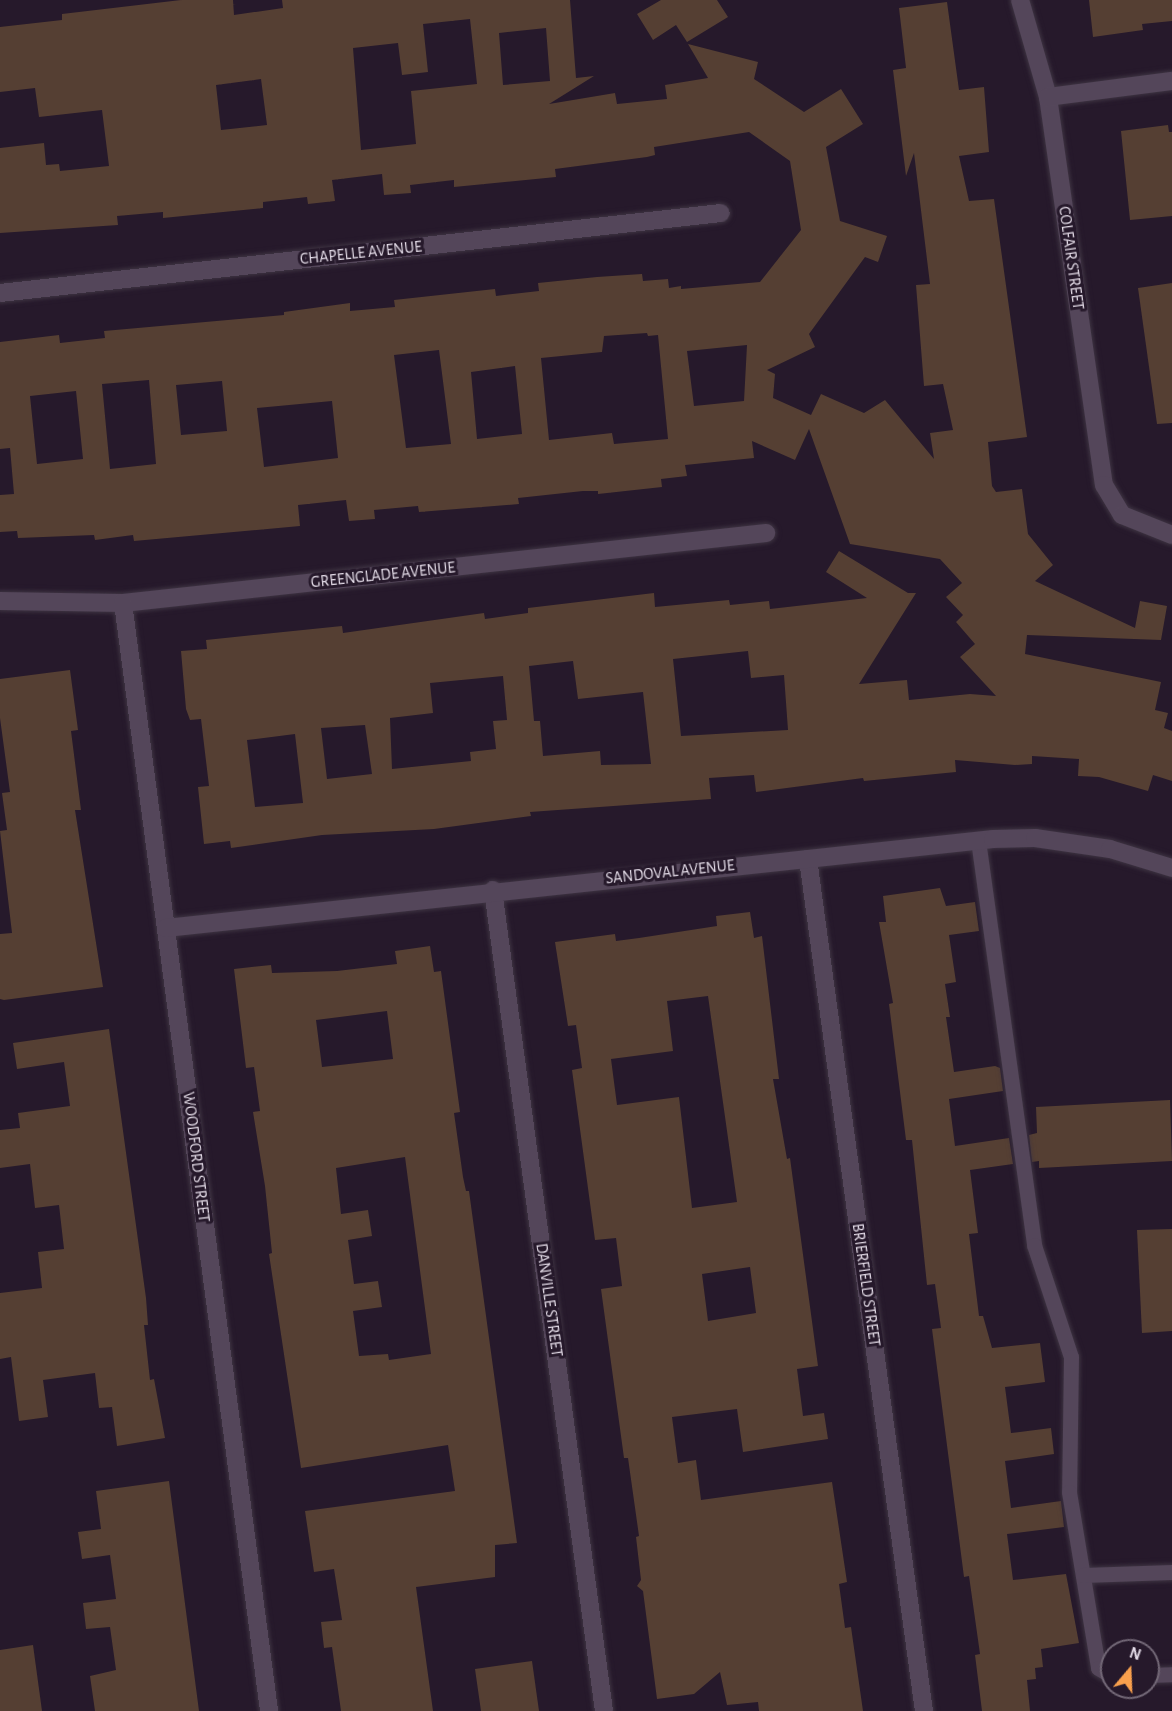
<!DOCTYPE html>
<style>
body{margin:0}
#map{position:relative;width:1172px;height:1711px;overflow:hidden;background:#26192b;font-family:"Alegreya Sans",sans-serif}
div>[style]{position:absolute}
.building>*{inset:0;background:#553f33}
.roads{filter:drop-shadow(0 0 2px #3e3442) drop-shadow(0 0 2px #3e3442)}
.service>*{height:15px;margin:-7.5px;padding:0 7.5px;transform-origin:7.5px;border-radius:7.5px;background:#54465a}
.minor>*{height:18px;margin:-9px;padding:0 9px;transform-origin:9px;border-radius:9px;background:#54465a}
span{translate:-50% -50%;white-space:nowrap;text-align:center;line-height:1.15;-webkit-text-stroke:6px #26192b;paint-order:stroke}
.street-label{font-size:16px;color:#e3dbe7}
.north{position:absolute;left:1100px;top:1639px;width:60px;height:60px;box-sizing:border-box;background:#26192b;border:2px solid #726776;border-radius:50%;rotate:19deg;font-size:16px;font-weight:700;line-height:24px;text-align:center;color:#e3dbe7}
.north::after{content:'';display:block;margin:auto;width:21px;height:27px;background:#f9a04d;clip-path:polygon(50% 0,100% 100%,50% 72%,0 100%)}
</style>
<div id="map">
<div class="building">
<div style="clip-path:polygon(evenodd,181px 0,233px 0,234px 15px,283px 8px,282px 0,570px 0,576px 78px,594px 76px,549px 104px,615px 93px,617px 104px,667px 99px,665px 85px,708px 78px,688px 44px,758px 62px,754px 79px,804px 112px,841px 89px,863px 124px,826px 147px,840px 221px,887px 236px,878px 262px,865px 257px,809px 334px,815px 347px,767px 370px,775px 374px,773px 398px,811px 415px,821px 394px,864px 413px,885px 400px,934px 459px,930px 433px,953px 430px,943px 384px,924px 386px,916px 285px,930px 284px,914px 153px,906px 176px,893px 70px,906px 68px,899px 8px,947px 2px,959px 90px,984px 87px,989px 152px,959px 156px,969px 201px,994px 199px,1027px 437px,988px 442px,992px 486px,996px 492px,1022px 489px,1028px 534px,1053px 565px,1035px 581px,1135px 628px,1140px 601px,1167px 606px,1161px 640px,1027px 635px,1025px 654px,1161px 682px,1155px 710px,1168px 713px,1164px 728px,1172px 731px,1172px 781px,1153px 775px,1148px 791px,1099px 777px,1078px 776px,1079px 759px,1032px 756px,1032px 764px,1015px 765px,955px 760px,956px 772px,864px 781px,863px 778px,756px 792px,754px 775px,709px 778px,711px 799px,530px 812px,531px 816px,434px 829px,322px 835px,231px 848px,230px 841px,204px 844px,198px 787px,209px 786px,201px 719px,190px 720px,186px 709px,181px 651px,207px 649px,206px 640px,342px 626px,343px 633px,484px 613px,485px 619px,528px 613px,528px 608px,654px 593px,655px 607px,729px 600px,730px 605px,769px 601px,770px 609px,867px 598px,826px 572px,839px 551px,908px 593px,916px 593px,859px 684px,907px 680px,909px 700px,970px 694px,996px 696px,960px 657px,975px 644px,956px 622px,963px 615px,946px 597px,962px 583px,940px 559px,850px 544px,809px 429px,795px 460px,752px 441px,754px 458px,685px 465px,687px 476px,661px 479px,662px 487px,598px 494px,598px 491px,583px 491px,518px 498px,519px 504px,419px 512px,418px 506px,374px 510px,375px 519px,349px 521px,346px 500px,298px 505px,300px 526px,134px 541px,133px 535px,95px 540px,94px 535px,18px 538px,17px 531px,0 532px,0 495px,14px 494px,10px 448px,0 449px,0 342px,59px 335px,60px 343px,105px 338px,104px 331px,284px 315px,284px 312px,350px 303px,350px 311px,395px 307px,394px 300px,495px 289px,496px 296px,539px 291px,538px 283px,597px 277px,642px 274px,643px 281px,668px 279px,669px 288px,681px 286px,681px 289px,760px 282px,801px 230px,790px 161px,749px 132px,654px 147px,655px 155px,647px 157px,555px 169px,556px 177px,454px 187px,454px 180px,410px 185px,411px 193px,384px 195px,382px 174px,332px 180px,335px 201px,308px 204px,307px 197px,263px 202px,263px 208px,163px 218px,163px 212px,117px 216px,118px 225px,0 233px,0 148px,44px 143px,46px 165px,59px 164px,60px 171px,109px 166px,102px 110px,39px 117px,35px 88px,0 92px,0 27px,62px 20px,62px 14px,181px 0,470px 19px,477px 84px,411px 91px,416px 144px,361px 150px,353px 48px,398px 43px,402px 75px,428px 72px,423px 24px,470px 19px,181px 0,546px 28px,550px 81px,503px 85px,499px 33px,546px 28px,181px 0,261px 79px,267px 125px,221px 130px,216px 85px,261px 79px,181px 0,647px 333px,648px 336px,658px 335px,668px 439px,614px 444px,612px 433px,549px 440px,541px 358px,602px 352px,604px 336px,647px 333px,181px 0,747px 345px,744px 401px,694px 406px,687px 351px,747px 345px,181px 0,439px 350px,451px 444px,406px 448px,394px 355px,439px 350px,181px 0,515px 366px,522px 434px,477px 439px,471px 372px,515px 366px,181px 0,149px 380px,156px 464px,110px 469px,102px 384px,149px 380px,181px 0,222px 381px,227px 431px,181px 435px,176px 385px,222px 381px,181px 0,76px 391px,83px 459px,37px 464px,30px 396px,76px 391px,181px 0,332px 401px,338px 458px,264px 467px,257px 408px,332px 401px,181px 0,748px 651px,751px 678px,784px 675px,788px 730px,681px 736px,673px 659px,748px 651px,181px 0,573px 661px,578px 699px,643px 692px,651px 764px,601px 765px,600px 751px,543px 756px,540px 721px,534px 721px,529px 666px,573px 661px,181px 0,503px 676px,507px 720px,493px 721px,496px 749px,470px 752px,471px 761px,392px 769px,390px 718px,433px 713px,430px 683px,503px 676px,181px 0,365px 725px,372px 774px,327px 779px,321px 728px,365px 725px,181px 0,295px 734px,303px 803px,255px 807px,247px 740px,295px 734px)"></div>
<div style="clip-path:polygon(661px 0,717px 0,728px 17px,687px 42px,676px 25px,653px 40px,637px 14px)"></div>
<div style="clip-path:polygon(1089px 0,1172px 0,1172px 21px,1142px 24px,1143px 30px,1093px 37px)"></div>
<div style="clip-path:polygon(1168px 125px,1169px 132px,1172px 132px,1172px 216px,1130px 220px,1121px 131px)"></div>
<div style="clip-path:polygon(1172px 283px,1172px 423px,1157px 424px,1138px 288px)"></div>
<div style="clip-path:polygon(70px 670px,78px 730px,71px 731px,81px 810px,75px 810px,103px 987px,4px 1000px,0 999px,0 934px,12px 933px,0 831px,7px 830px,2px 793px,10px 792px,0 718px,0 679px)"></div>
<div style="clip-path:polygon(940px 888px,946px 906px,975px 902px,979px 931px,949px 935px,956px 982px,945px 984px,950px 1017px,946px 1017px,954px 1072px,995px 1066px,1000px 1068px,1003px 1091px,949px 1099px,955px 1146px,1009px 1138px,1013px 1164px,970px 1170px,978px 1233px,969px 1234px,979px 1316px,983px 1316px,992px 1348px,1040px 1343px,1045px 1382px,1005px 1387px,1011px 1433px,1051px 1428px,1054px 1454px,1005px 1461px,1011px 1508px,1061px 1501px,1064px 1527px,1007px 1534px,1013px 1580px,1066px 1574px,1079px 1643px,1041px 1649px,1043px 1667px,1035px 1668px,1036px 1679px,1027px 1680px,1030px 1711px,982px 1711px,975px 1655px,980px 1654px,969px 1576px,964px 1577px,932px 1329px,941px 1328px,935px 1284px,927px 1285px,912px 1140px,906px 1140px,889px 1004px,893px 1003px,879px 922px,886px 922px,883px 896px)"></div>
<div style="clip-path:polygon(evenodd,750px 912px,754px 938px,762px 936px,779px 1079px,773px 1079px,787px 1159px,790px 1158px,818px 1366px,797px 1369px,803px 1416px,824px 1413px,828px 1439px,743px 1452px,737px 1409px,672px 1417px,678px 1463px,696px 1460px,701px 1500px,832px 1482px,847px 1582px,839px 1584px,845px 1628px,851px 1627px,863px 1711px,759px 1711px,758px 1702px,727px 1705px,720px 1672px,694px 1694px,657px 1699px,643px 1591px,637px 1586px,641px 1580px,636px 1537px,639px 1536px,628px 1458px,624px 1458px,601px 1289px,622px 1286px,616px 1238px,595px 1240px,572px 1070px,582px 1068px,576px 1025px,568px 1026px,555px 942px,615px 934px,616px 941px,639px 938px,717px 926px,716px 916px,750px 912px,708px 996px,737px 1202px,692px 1208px,679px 1097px,617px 1105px,611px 1059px,673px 1051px,667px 1001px,708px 996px,750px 912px,750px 1267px,756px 1313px,708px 1321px,702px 1274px,750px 1267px)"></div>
<div style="clip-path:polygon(evenodd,430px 946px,434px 972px,441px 971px,460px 1112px,454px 1113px,463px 1177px,466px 1191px,469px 1191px,517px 1543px,495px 1545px,495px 1577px,416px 1587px,433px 1711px,341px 1711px,332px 1647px,324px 1648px,321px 1622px,342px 1620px,334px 1569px,314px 1572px,305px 1511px,455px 1491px,448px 1445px,301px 1468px,269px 1254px,272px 1253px,265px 1186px,253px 1112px,260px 1111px,254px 1067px,246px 1068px,234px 969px,271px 965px,272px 973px,337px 971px,397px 964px,395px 951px,430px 946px,387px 1011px,393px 1059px,322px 1067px,316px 1020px,387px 1011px,430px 946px,405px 1157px,431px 1354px,389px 1360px,388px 1354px,359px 1356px,353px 1311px,382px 1307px,378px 1281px,354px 1284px,348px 1240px,372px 1236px,368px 1210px,341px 1214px,336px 1168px,405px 1157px)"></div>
<div style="clip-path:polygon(109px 1029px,146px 1298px,148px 1325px,144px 1325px,150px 1380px,154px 1379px,165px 1438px,117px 1446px,112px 1407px,99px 1408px,95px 1373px,43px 1380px,48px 1417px,19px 1421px,11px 1357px,0 1359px,0 1293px,42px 1288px,38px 1252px,64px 1249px,59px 1205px,35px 1208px,30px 1164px,0 1168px,0 1130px,20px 1128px,18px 1113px,70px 1106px,64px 1062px,17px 1069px,13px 1043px)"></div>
<div style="clip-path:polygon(1170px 1100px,1172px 1161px,1039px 1168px,1039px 1161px,1032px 1162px,1029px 1135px,1037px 1133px,1036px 1107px)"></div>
<div style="clip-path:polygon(1172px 1229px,1172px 1331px,1142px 1333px,1137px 1230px)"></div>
<div style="clip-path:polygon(169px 1481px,199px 1711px,95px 1711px,90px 1676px,116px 1670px,110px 1627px,86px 1629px,83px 1603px,116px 1599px,110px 1555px,82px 1559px,78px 1532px,101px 1529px,96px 1491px)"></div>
<div style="clip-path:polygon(33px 1645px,42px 1711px,0 1711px,0 1650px)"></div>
<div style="clip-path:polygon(532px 1661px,539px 1711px,481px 1711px,475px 1669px)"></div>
</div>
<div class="roads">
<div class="service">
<div style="left:978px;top:840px;width:409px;rotate:82.1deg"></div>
<div style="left:1034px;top:1245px;width:118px;rotate:71.7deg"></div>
<div style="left:1071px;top:1357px;width:135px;rotate:90.8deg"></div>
<div style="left:1069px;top:1492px;width:178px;rotate:80.6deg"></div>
<div style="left:1098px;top:1668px;width:16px;rotate:30deg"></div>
<div style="left:1083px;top:1575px;width:89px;rotate:-1.9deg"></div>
<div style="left:1148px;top:1675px;width:24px;rotate:-2deg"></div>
</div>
<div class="minor">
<div style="left:1020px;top:0;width:101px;rotate:73.9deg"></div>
<div style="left:1048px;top:97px;width:392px;rotate:81.8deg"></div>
<div style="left:1104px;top:485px;width:35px;rotate:59deg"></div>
<div style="left:1122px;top:515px;width:54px;rotate:21.8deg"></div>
<div style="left:1048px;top:97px;width:125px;rotate:-7.4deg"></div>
<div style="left:0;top:293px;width:725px;rotate:-6.33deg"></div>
<div style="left:0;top:601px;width:123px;rotate:0.9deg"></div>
<div style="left:123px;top:603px;width:647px;rotate:-6.21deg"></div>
<div style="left:123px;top:603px;width:1118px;rotate:82.49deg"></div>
<div style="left:808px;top:859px;width:860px;rotate:82.25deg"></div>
<div style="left:493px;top:890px;width:828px;rotate:82.3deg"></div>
<div style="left:166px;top:928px;width:832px;rotate:-6.14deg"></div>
<div style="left:993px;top:839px;width:42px;rotate:-1.4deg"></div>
<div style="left:1035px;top:838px;width:76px;rotate:8.3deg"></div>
<div style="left:1110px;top:849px;width:65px;rotate:17deg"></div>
</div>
</div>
<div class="street-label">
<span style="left:361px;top:253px;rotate:-6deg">CHAPELLE AVENUE</span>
<span style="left:1071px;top:258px;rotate:82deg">COLFAIR STREET</span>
<span style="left:383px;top:575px;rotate:-6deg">GREENGLADE AVENUE</span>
<span style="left:670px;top:872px;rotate:-6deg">SANDOVAL AVENUE</span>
<span style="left:196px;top:1157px;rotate:83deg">WOODFORD STREET</span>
<span style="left:866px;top:1285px;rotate:82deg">BRIERFIELD STREET</span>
<span style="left:549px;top:1300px;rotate:82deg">DANVILLE STREET</span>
</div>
<div class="north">N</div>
</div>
